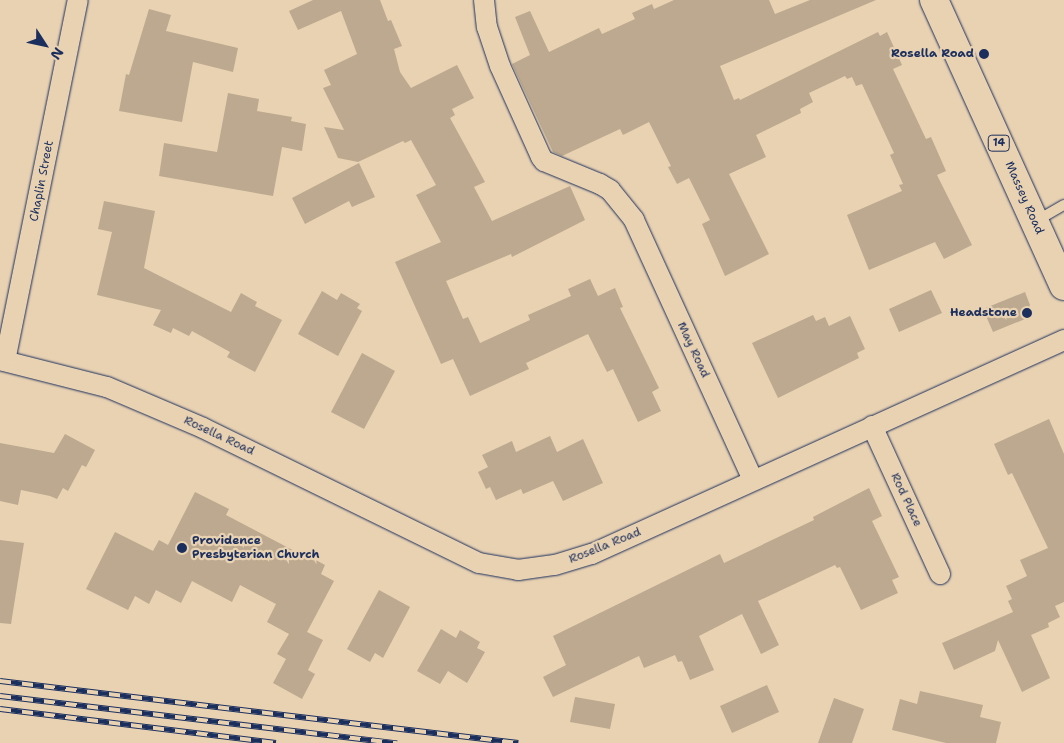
<!DOCTYPE html>
<style>
body{margin:0}
#map{position:relative;width:1064px;height:743px;overflow:hidden;background:#e9d2b2;font-family:"Shantell Sans",sans-serif}
div>[style]{position:absolute}
.building>*{inset:0;background:#bca98f}
.roads{filter:drop-shadow(0 0 1px #1b2f5e) drop-shadow(0 0 1px #1b2f5e)}
.lane>*{height:10px;margin:-5px;padding:0 5px;transform-origin:5px;border-radius:5px;background:#e9d2b2}
.street>*{height:20px;margin:-10px;padding:0 10px;transform-origin:10px;border-radius:10px;background:#e9d2b2}
.primary>*{height:28px;margin:-14px;padding:0 14px;transform-origin:14px;border-radius:14px;background:#e9d2b2}
.rail>*{height:5.5px;margin-top:-2.75px;transform-origin:0;background:repeating-linear-gradient(90deg,#e9d2b2 0 11px,#1b2f5e 0 22px);box-sizing:border-box;border-block:1px solid #1b2f5e}
.dots>*{width:14px;height:14px;translate:-50% -50%;box-sizing:border-box;border:2px solid #e9d2b2;border-radius:50%}
span{translate:-50% -50%;white-space:nowrap;text-align:center;line-height:1.15;-webkit-text-stroke:4.5px #e9d2b2;paint-order:stroke}
.shield-label span{padding:1px 4px;background:#e9d2b2;border:1px solid;border-radius:4px;-webkit-text-stroke-width:0}
.shield-label{font-size:11px;color:#1b2f5e;font-weight:700}
.poi-label{font-size:12px;color:#1b2f5e;font-weight:700}
.right{translate:-100% -50%;text-align:right}
.left{translate:0 -50%;text-align:left}
.street-label{font-size:12px;color:#1b2f5e}
.north{position:absolute;left:20px;top:20px;width:50px;height:50px;-webkit-text-stroke:4px #e9d2b2;paint-order:stroke;rotate:125deg;font-size:14px;font-weight:700;line-height:20px;text-align:center;color:#1b2f5e}
.north::after{content:'';display:block;margin:auto;width:18px;height:22px;background:#1b2f5e;clip-path:polygon(50% 0,100% 100%,50% 72%,0 100%)}
</style>
<div id="map">
<div class="building">
<div style="clip-path:polygon(313px 0,380px 0,388px 21px,391px 20px,402px 46px,394px 49px,400px 72px,411px 88px,457px 65px,474px 98px,452px 109px,455px 115px,450px 118px,485px 182px,474px 187px,492px 221px,570px 186px,585px 220px,512px 257px,511px 254px,446px 281px,463px 319px,468px 317px,480px 343px,530px 320px,528px 315px,571px 296px,568px 289px,590px 279px,598px 296px,615px 288px,623px 307px,620px 308px,659px 388px,652px 392px,661px 411px,638px 422px,613px 369px,607px 372px,588px 334px,526px 363px,529px 369px,470px 396px,453px 359px,441px 364px,395px 262px,441px 242px,416px 195px,436px 185px,411px 140px,405px 143px,403px 141px,358px 162px,338px 158px,324px 127px,344px 130px,323px 88px,331px 85px,324px 70px,357px 54px,341px 11px,298px 30px,289px 11px)"></div>
<div style="clip-path:polygon(674px 0,769px 0,775px 14px,810px 0,876px 0,720px 66px,734px 100px,739px 98px,740px 100px,878px 32px,880px 36px,887px 32px,902px 65px,893px 69px,926px 139px,931px 137px,946px 171px,937px 175px,972px 245px,944px 259px,935px 242px,869px 270px,847px 215px,902px 191px,899px 185px,903px 184px,890px 155px,894px 153px,862px 84px,856px 86px,852px 77px,847px 79px,845px 76px,809px 93px,813px 102px,800px 109px,801px 113px,756px 135px,766px 157px,729px 174px,769px 254px,725px 276px,702px 224px,710px 220px,689px 178px,677px 184px,668px 167px,671px 166px,649px 122px,623px 135px,620px 129px,562px 156px,553px 152px,512px 64px,530px 55px,515px 17px,530px 11px,549px 52px,599px 28px,602px 34px,635px 19px,632px 13px,652px 4px,654px 9px)"></div>
<div style="clip-path:polygon(149px 9px,171px 15px,166px 31px,238px 48px,233px 72px,193px 62px,182px 122px,119px 111px,126px 74px,129px 75px)"></div>
<div style="clip-path:polygon(228px 93px,259px 99px,257px 111px,292px 117px,291px 121px,306px 124px,302px 151px,282px 147px,273px 196px,159px 176px,164px 143px,217px 152px)"></div>
<div style="clip-path:polygon(359px 163px,375px 197px,352px 207px,349px 201px,305px 224px,292px 198px)"></div>
<div style="clip-path:polygon(104px 201px,155px 211px,144px 268px,231px 312px,241px 293px,257px 302px,255px 306px,282px 320px,255px 372px,227px 357px,230px 352px,192px 331px,189px 336px,173px 328px,171px 333px,153px 325px,161px 310px,97px 295px,112px 232px,98px 229px)"></div>
<div style="clip-path:polygon(931px 290px,942px 313px,899px 332px,889px 309px)"></div>
<div style="clip-path:polygon(322px 291px,337px 300px,341px 293px,360px 304px,357px 308px,362px 311px,338px 356px,298px 334px)"></div>
<div style="clip-path:polygon(1025px 292px,1030px 305px,1025px 319px,993px 332px,983px 309px)"></div>
<div style="clip-path:polygon(813px 315px,816px 321px,825px 317px,829px 326px,850px 316px,865px 349px,857px 353px,859px 358px,778px 398px,752px 343px)"></div>
<div style="clip-path:polygon(362px 353px,395px 371px,364px 429px,331px 412px)"></div>
<div style="clip-path:polygon(1049px 419px,1064px 454px,1064px 602px,1055px 606px,1060px 617px,1048px 623px,1049px 627px,1031px 635px,1050px 678px,1022px 692px,998px 640px,995px 651px,954px 670px,942px 643px,1013px 612px,1008px 601px,1012px 599px,1006px 586px,1027px 576px,1020px 560px,1048px 548px,1012px 473px,1008px 475px,994px 444px)"></div>
<div style="clip-path:polygon(65px 434px,95px 450px,86px 467px,82px 465px,68px 491px,63px 488px,57px 499px,50px 496px,21px 490px,18px 505px,0 501px,0 443px,54px 453px)"></div>
<div style="clip-path:polygon(550px 436px,557px 452px,583px 439px,603px 483px,563px 501px,553px 481px,523px 494px,521px 489px,496px 500px,490px 487px,486px 489px,478px 472px,488px 467px,482px 455px,512px 441px,516px 452px)"></div>
<div style="clip-path:polygon(869px 488px,882px 516px,872px 521px,899px 577px,892px 580px,898px 593px,861px 610px,840px 567px,837px 568px,835px 565px,758px 601px,779px 645px,761px 654px,742px 614px,699px 636px,714px 670px,690px 680px,682px 661px,678px 662px,675px 655px,644px 668px,639px 656px,553px 697px,543px 677px,566px 665px,553px 636px,720px 554px,724px 563px,814px 520px,813px 517px)"></div>
<div style="clip-path:polygon(195px 492px,229px 509px,226px 515px,302px 555px,303px 553px,325px 565px,321px 574px,334px 581px,307px 632px,323px 640px,308px 670px,315px 674px,302px 699px,273px 683px,286px 659px,277px 654px,289px 634px,267px 622px,276px 604px,240px 585px,232px 602px,192px 581px,181px 603px,156px 590px,149px 604px,135px 596px,128px 610px,86px 589px,115px 532px,153px 551px,159px 540px,168px 545px)"></div>
<div style="clip-path:polygon(0 540px,24px 543px,11px 624px,0 623px)"></div>
<div style="clip-path:polygon(379px 590px,410px 607px,383px 658px,375px 653px,370px 662px,347px 649px)"></div>
<div style="clip-path:polygon(441px 629px,456px 638px,460px 630px,480px 642px,477px 648px,485px 652px,467px 683px,448px 671px,440px 684px,417px 671px)"></div>
<div style="clip-path:polygon(767px 685px,779px 712px,732px 733px,720px 706px)"></div>
<div style="clip-path:polygon(920px 691px,983px 705px,980px 717px,1001px 722px,996px 743px,946px 743px,892px 730px,900px 699px,917px 704px)"></div>
<div style="clip-path:polygon(575px 697px,615px 704px,610px 729px,570px 722px)"></div>
<div style="clip-path:polygon(834px 698px,864px 709px,852px 743px,818px 743px)"></div>
</div>
<div class="roads">
<div class="lane">
<div style="left:1036px;top:221px;width:32px;rotate:-30deg"></div>
</div>
<div class="street">
<div style="left:484px;top:0;width:27px;rotate:84deg"></div>
<div style="left:487px;top:27px;width:41px;rotate:71.6deg"></div>
<div style="left:500px;top:66px;width:100px;rotate:65.7deg"></div>
<div style="left:541px;top:157px;width:5px;rotate:53deg"></div>
<div style="left:544px;top:161px;width:61px;rotate:22.3deg"></div>
<div style="left:600px;top:184px;width:12px;rotate:31deg"></div>
<div style="left:610px;top:190px;width:38px;rotate:51deg"></div>
<div style="left:634px;top:220px;width:286px;rotate:65.4deg"></div>
<div style="left:0;top:360px;width:110px;rotate:14.2deg"></div>
<div style="left:107px;top:387px;width:104px;rotate:23.1deg"></div>
<div style="left:203px;top:428px;width:307px;rotate:26.1deg"></div>
<div style="left:479px;top:563px;width:40px;rotate:10deg"></div>
<div style="left:518px;top:570px;width:37px;rotate:-8deg"></div>
<div style="left:555px;top:565px;width:39px;rotate:-17deg"></div>
<div style="left:592px;top:554px;width:518px;rotate:-24.39deg"></div>
<div style="left:5px;top:361px;width:368px;rotate:-78.6deg"></div>
<div style="left:872px;top:426px;width:163px;rotate:65.3deg"></div>
</div>
<div class="primary">
<div style="left:934px;top:0;width:314px;rotate:65.6deg"></div>
</div>
</div>
<div class="rail">
<div style="left:0;top:681px;width:522px;rotate:6.83deg"></div>
<div style="left:0;top:696px;width:400px;rotate:6.8deg"></div>
<div style="left:0;top:709px;width:278px;rotate:7deg"></div>
</div>
<div class="dots">
<div style="left:984px;top:54px;background:#1b2f5e"></div>
<div style="left:1027px;top:313px;background:#1b2f5e"></div>
<div style="left:182px;top:548px;background:#1b2f5e"></div>
</div>
<div class="shield-label">
<span style="left:999px;top:143px">14</span>
</div>
<div class="poi-label">
<span class="right" style="left:974px;top:54px">Rosella Road</span>
<span class="right" style="left:1017px;top:313px">Headstone</span>
<span class="left" style="left:192px;top:548px">Providence<br>Presbyterian Church</span>
</div>
<div class="street-label">
<span style="left:42px;top:181px;rotate:-79deg">Chaplin Street</span>
<span style="left:1024px;top:198px;rotate:66deg">Massey Road</span>
<span style="left:693px;top:350px;rotate:65deg">May Road</span>
<span style="left:219px;top:436px;rotate:25deg">Rosella Road</span>
<span style="left:906px;top:500px;rotate:65deg">Rod Place</span>
<span style="left:605px;top:546px;rotate:-22deg">Rosella Road</span>
</div>
<div class="north">N</div>
</div>
